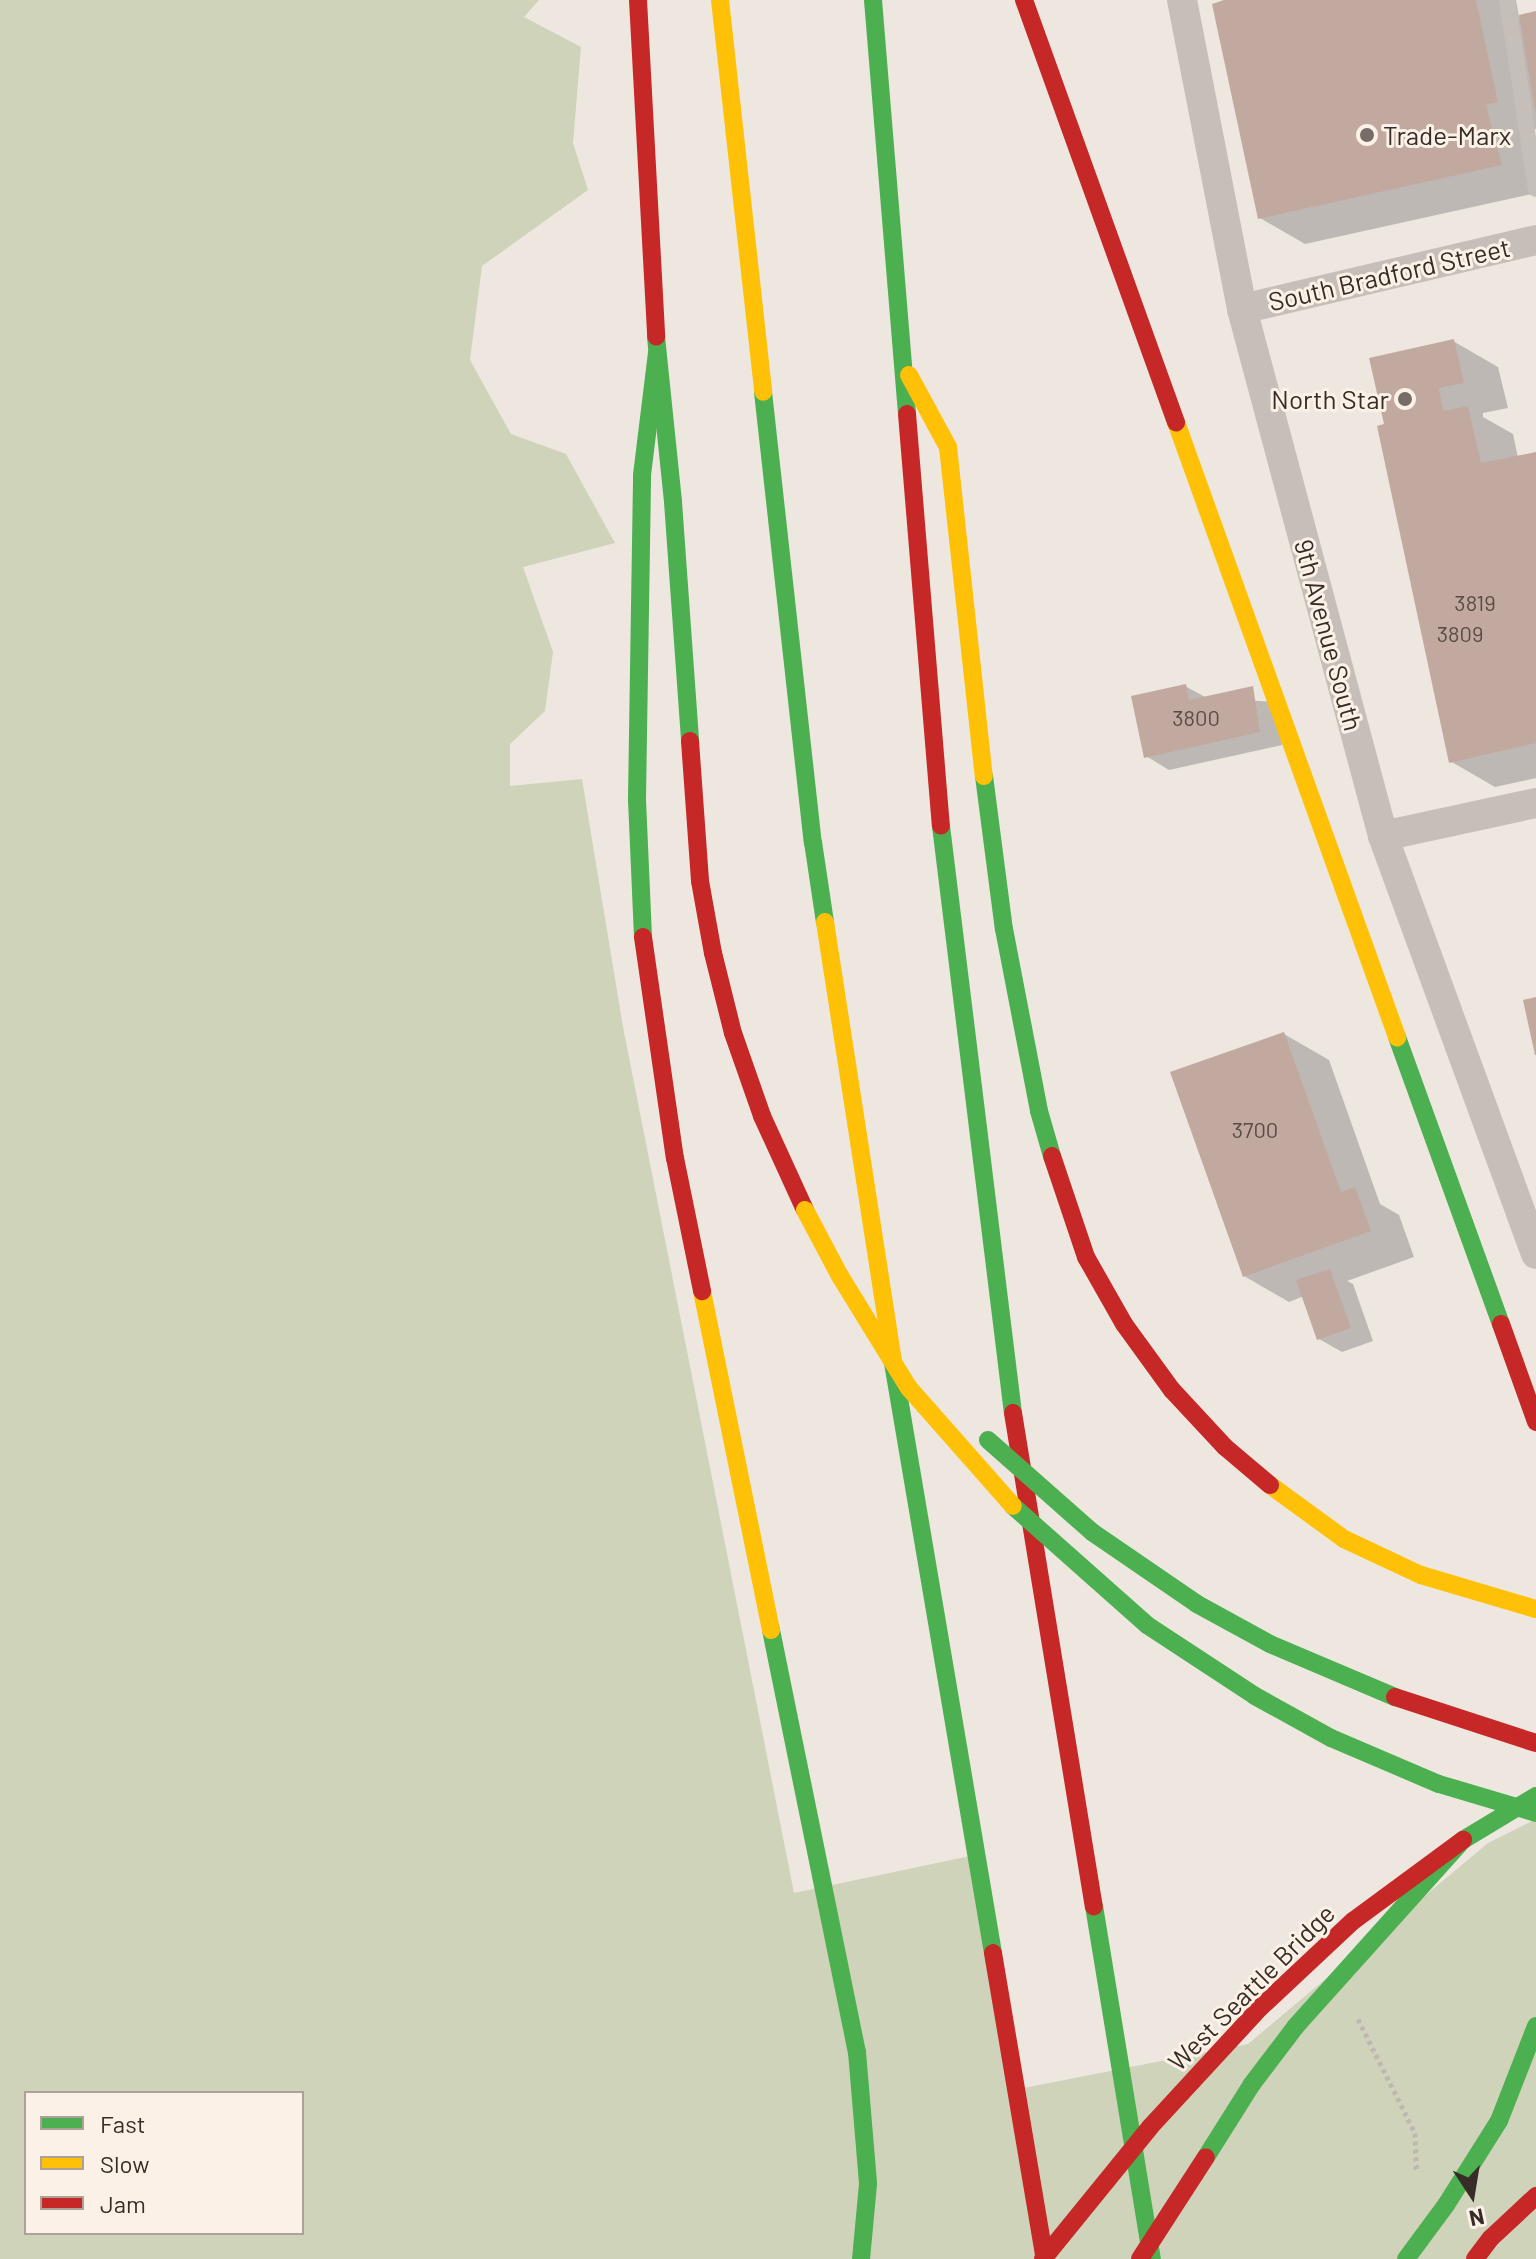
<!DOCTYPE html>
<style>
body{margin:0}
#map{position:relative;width:1536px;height:2259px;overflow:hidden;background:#ede7e0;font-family:Barlow,sans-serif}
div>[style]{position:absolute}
.green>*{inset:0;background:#cfd3b9}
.shadow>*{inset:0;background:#0003}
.building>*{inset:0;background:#c2a9a0}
.path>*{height:5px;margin-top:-2.5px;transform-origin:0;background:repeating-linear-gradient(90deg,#bfb7b1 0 4px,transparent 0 8px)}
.lane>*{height:16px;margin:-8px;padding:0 8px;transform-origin:8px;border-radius:8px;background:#c6bfb9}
.street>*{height:30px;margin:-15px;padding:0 15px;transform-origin:15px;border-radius:15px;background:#c6bfb9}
.fast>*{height:18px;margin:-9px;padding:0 9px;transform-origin:9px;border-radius:9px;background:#4caf50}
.slow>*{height:18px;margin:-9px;padding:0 9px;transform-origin:9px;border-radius:9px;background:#ffc107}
.jam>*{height:18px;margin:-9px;padding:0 9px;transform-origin:9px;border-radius:9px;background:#c62828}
.fast-bridge>*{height:18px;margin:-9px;padding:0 9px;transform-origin:9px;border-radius:9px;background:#4caf50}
.slow-bridge>*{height:18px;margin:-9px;padding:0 9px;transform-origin:9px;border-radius:9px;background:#ffc107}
.jam-bridge>*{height:18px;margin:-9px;padding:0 9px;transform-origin:9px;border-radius:9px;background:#c62828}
.dots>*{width:22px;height:22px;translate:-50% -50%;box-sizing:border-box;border:4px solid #fbf1e6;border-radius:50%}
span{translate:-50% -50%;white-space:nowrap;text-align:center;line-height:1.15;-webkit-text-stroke:6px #fbf1e6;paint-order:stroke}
.number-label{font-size:22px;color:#5a4b45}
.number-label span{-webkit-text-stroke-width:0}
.poi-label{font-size:26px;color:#372c27}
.left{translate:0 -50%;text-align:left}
.right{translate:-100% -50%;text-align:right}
.street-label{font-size:26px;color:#372c27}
.legend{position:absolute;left:24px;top:2091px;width:280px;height:144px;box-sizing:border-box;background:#fbf1e6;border:2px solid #ada29a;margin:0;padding:10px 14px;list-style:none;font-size:24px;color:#372c27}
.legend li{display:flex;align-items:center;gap:16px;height:40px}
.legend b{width:40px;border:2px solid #ada29a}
.north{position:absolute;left:1432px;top:2155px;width:80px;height:80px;-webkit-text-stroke:6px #fbf1e6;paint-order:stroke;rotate:168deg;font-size:22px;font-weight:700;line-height:32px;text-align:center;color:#372c27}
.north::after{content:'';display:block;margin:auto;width:28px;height:36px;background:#372c27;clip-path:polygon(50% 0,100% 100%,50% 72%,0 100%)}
</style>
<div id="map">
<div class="green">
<div style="clip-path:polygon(evenodd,0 0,539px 0,524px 17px,581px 47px,573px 143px,588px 190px,482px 266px,470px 360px,511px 434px,566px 454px,615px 543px,523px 567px,553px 652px,545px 711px,510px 744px,510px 786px,582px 779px,623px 1027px,794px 1893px,975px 1855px,1014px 2090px,1248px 2044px,1488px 1843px,1536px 1819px,1536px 2259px,0 2259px,0 0,26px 2093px,302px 2093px,302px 2233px,26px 2233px,26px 2093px)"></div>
</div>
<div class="shadow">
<div style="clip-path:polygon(1226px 0,1516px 0,1519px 17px,1536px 13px,1536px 129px,1529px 130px,1536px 193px,1305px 244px,1260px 218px)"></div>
<div style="clip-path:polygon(1453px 341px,1498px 367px,1508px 408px,1483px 413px,1483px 417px,1513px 434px,1518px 458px,1536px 454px,1536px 778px,1495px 787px,1450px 761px,1386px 426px)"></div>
<div style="clip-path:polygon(1185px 686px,1207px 698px,1276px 702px,1282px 745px,1169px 770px,1146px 756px)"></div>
<div style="clip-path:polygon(1284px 1034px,1329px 1060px,1380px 1204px,1399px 1215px,1414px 1257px,1347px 1281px,1353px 1284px,1373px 1341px,1342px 1352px,1319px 1339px,1304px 1296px,1289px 1302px,1244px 1276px)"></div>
</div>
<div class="building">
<div style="clip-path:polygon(1224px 0,1476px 0,1498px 102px,1486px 105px,1502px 165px,1258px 219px,1212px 4px)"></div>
<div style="clip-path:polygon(1536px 11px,1536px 110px,1535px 110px,1519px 15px)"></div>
<div style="clip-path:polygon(1454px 339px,1464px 383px,1439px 388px,1443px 411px,1468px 406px,1481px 463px,1536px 452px,1536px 743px,1449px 763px,1377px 426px,1384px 424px,1369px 358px)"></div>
<div style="clip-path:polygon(1186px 684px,1189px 700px,1253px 686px,1260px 732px,1144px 758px,1131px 696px)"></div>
<div style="clip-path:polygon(1536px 997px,1536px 1055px,1535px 1055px,1523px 1000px)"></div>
<div style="clip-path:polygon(1284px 1032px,1341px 1192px,1355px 1187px,1371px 1231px,1243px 1277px,1170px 1072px)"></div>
<div style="clip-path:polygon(1330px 1269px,1351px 1328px,1317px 1340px,1296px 1280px)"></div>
</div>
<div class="path">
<div style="left:1358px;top:2019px;width:127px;rotate:63.4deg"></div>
<div style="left:1415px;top:2133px;width:38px;rotate:88deg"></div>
</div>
<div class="lane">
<div style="left:1507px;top:0;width:191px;rotate:81.3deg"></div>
</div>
<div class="street">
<div style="left:1182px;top:0;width:315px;rotate:79deg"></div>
<div style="left:1242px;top:309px;width:546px;rotate:75.02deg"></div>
<div style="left:1383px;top:836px;width:445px;rotate:69.9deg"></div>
<div style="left:1242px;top:309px;width:302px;rotate:-13.2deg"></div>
<div style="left:1383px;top:836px;width:157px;rotate:-12.2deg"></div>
</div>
<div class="fast">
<div style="left:873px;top:0;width:415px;rotate:85.3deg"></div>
<div style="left:656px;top:337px;width:166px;rotate:84.1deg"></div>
<div style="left:673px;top:502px;width:240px;rotate:85.9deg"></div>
<div style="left:763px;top:392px;width:453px;rotate:83.7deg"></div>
<div style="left:813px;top:842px;width:81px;rotate:81.5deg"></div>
<div style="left:984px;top:776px;width:154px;rotate:82.6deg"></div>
<div style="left:1004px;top:929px;width:185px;rotate:79.1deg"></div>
<div style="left:1039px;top:1111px;width:47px;rotate:73.9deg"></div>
<div style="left:941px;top:826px;width:591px;rotate:83.01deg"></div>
<div style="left:643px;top:937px;width:138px;rotate:-92.5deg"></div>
<div style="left:637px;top:799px;width:324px;rotate:-89.1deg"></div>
<div style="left:642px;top:475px;width:124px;rotate:-83deg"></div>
<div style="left:1397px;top:1037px;width:305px;rotate:70.1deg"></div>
<div style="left:892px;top:1357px;width:604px;rotate:80.38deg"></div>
<div style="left:771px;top:1630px;width:431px;rotate:78.5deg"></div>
<div style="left:857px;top:2052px;width:132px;rotate:85.2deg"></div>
<div style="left:868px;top:2184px;width:75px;rotate:95.3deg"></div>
<div style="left:1094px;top:1906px;width:358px;rotate:80.7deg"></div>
<div style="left:1206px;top:2157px;width:86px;rotate:-57.8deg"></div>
<div style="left:1252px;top:2084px;width:73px;rotate:-52.8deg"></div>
<div style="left:1296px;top:2026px;width:250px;rotate:-48.1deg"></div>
<div style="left:1463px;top:1840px;width:85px;rotate:-31.1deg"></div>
</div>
<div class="slow">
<div style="left:720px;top:0;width:394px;rotate:83.7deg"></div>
<div style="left:909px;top:375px;width:82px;rotate:61.6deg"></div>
<div style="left:948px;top:447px;width:331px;rotate:83.8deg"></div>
<div style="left:1176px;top:422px;width:654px;rotate:70.23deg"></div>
<div style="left:825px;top:922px;width:440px;rotate:81.2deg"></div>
<div style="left:702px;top:1291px;width:346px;rotate:78.5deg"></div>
<div style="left:1270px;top:1485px;width:92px;rotate:36.1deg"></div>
<div style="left:1344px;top:1539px;width:85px;rotate:25.1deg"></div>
<div style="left:1421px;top:1575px;width:120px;rotate:16.5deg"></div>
</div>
<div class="jam">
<div style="left:638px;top:0;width:337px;rotate:86.9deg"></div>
<div style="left:1024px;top:0;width:449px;rotate:70.2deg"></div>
<div style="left:907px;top:414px;width:413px;rotate:85.3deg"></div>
<div style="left:690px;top:741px;width:140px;rotate:85.9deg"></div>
<div style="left:700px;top:881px;width:73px;rotate:79.8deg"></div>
<div style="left:713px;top:953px;width:82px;rotate:76deg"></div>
<div style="left:733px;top:1033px;width:88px;rotate:70.7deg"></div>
<div style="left:762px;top:1116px;width:103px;rotate:65.4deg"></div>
<div style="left:643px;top:937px;width:223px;rotate:81.8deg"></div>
<div style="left:675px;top:1158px;width:136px;rotate:78.5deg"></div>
<div style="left:1052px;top:1156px;width:107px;rotate:71.4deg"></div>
<div style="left:1086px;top:1257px;width:77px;rotate:60.4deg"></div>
<div style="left:1124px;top:1324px;width:82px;rotate:54deg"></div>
<div style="left:1172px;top:1390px;width:78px;rotate:47.1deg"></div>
<div style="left:1225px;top:1447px;width:59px;rotate:40.2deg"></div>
<div style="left:1501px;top:1324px;width:104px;rotate:70.3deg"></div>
<div style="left:1013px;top:1413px;width:500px;rotate:80.7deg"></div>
<div style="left:993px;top:1953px;width:310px;rotate:80.4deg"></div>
<div style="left:1475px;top:2259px;width:26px;rotate:-53deg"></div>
<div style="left:1491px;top:2238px;width:62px;rotate:-43deg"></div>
</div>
<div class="fast-bridge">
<div style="left:988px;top:1440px;width:139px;rotate:41.5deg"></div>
<div style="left:1092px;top:1532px;width:127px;rotate:34.4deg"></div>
<div style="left:1197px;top:1604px;width:83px;rotate:28.7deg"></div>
<div style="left:1270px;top:1644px;width:136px;rotate:23deg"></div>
<div style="left:1013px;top:1506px;width:179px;rotate:41.6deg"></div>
<div style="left:1147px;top:1625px;width:129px;rotate:33.3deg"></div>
<div style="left:1255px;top:1696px;width:87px;rotate:28.9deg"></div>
<div style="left:1331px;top:1738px;width:117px;rotate:23.1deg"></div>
<div style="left:1439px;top:1784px;width:101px;rotate:16.6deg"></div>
<div style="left:1406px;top:2259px;width:67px;rotate:-53.5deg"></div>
<div style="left:1446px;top:2205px;width:99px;rotate:-57.8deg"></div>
<div style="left:1499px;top:2121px;width:102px;rotate:-68.7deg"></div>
</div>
<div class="slow-bridge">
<div style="left:805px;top:1210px;width:75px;rotate:62.1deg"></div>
<div style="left:840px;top:1276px;width:132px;rotate:58.4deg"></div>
<div style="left:909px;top:1388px;width:157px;rotate:48.6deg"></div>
</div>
<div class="jam-bridge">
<div style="left:1395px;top:1697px;width:148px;rotate:18.1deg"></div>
<div style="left:1043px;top:2259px;width:171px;rotate:-50.9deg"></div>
<div style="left:1151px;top:2126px;width:162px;rotate:-47.3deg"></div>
<div style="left:1261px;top:2007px;width:126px;rotate:-43.1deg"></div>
<div style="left:1353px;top:1921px;width:137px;rotate:-36.4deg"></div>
<div style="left:1140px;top:2259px;width:121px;rotate:-57.1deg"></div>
</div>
<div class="dots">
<div style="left:1367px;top:135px;background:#776d68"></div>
<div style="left:1405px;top:399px;background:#776d68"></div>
</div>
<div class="number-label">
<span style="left:1475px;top:603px">3819</span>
<span style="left:1460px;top:634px">3809</span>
<span style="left:1196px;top:718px">3800</span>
<span style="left:1255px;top:1130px">3700</span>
</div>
<div class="poi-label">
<span class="left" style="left:1383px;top:135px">Trade-Marx</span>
<span class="right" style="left:1389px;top:399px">North Star</span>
</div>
<div class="street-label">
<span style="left:1389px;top:274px;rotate:-13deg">South Bradford Street</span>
<span style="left:1329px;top:635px;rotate:75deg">9th Avenue South</span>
<span style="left:1251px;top:1987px;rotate:-45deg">West Seattle Bridge</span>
</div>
<ul class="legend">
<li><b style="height:10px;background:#4caf50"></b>Fast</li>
<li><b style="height:10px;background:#ffc107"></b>Slow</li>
<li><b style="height:10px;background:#c62828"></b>Jam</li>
</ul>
<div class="north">N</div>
</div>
